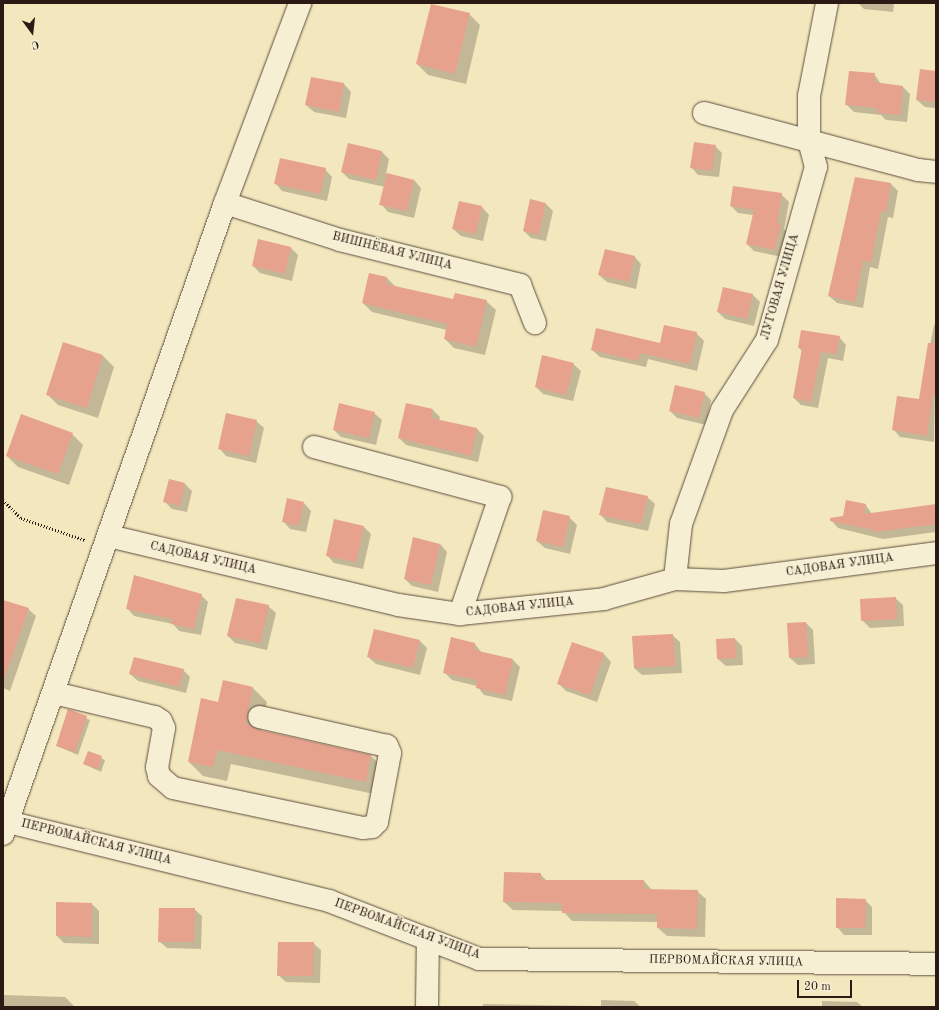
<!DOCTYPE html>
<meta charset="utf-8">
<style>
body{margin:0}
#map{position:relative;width:939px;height:1010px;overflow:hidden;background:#f3e7bd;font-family:"Old Standard TT",serif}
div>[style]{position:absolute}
.shadow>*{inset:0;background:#0003}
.building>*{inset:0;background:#e7a28e}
.path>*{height:2.5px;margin-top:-1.25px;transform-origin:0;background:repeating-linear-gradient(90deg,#2a1a13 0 1px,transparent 0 3px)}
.roads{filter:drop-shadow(0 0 1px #5c4d3e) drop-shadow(0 0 1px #5c4d3e)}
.minor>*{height:22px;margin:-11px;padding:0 11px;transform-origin:11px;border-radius:11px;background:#f7efd4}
span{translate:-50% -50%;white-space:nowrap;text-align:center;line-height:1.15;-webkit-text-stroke:3px #f7efd4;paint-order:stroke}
.street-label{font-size:12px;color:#2a1a13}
.frame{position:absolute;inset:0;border:4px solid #2a1a13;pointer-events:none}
.north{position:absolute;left:12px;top:12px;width:40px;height:40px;-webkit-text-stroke:3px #f7efd4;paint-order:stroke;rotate:165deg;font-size:11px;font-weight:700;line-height:16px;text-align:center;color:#2a1a13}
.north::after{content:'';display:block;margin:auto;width:14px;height:18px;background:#2a1a13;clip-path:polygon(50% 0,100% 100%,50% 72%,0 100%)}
.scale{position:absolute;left:797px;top:980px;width:55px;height:18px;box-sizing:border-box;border:2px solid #2a1a13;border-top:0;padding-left:5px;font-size:12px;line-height:14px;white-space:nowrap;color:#2a1a13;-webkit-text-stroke:3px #f7efd4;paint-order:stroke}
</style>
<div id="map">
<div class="shadow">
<div style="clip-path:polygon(858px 3px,894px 3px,893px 12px,864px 9px)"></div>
<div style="clip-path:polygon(469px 14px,480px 25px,466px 84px,428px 75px,417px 64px)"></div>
<div style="clip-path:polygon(936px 72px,936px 108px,925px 107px,917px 100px)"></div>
<div style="clip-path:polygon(874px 74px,881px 84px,903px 87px,910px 94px,907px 122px,886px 120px,881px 115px,854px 112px,846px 104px)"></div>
<div style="clip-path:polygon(312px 78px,344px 84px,351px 92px,346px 118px,314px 112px,306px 105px)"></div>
<div style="clip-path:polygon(715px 146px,722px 153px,719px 177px,698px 175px,691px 167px)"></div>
<div style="clip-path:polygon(382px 152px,389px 159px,386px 174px,414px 180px,421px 188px,414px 218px,388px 212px,381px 204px,385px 187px,349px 179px,342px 172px)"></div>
<div style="clip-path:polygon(325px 169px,332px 177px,327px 201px,282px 191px,275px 183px)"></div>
<div style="clip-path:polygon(891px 184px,898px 191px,893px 218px,888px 217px,878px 269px,870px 267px,863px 308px,837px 303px,829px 296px)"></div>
<div style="clip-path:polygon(781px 194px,789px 202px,784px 229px,788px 233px,782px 257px,754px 251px,747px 244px,753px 215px,738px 213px,731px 206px)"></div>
<div style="clip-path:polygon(460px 202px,482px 207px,489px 215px,483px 241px,461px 236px,453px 229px)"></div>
<div style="clip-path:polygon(546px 204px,553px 211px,546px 241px,531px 238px,524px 231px)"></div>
<div style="clip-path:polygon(291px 248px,298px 255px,292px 281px,260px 273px,253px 266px)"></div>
<div style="clip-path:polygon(634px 256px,641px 264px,636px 289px,607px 282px,599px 275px)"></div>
<div style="clip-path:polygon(387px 278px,396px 287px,454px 301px,486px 301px,496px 310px,485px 355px,454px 348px,445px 339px,447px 330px,372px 312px,363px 303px)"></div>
<div style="clip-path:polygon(752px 294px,760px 302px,754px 326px,725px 319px,718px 312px)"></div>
<div style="clip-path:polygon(934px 325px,936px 325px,934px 442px,900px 437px,893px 429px,919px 401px)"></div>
<div style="clip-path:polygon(696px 333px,704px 341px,697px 371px,648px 359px,646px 367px,600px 357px,592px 350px,661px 344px)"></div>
<div style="clip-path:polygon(839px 337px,846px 345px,843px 361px,828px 358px,818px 408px,801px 405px,794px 398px,802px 351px,799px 348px)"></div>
<div style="clip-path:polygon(63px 344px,103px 356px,114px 367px,98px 418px,58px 405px,47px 394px)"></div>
<div style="clip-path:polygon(573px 364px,581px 371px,573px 401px,543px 394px,536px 387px)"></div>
<div style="clip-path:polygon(704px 393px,711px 400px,706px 425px,677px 418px,670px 411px)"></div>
<div style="clip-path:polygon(433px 410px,440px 417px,439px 421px,477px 429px,484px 436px,478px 462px,406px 445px,399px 438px)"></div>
<div style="clip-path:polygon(374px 413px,382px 420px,376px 445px,341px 437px,334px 430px)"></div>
<div style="clip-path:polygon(256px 421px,264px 428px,256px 463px,226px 456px,219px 448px)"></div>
<div style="clip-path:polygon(72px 434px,83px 445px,69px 485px,18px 467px,7px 456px)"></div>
<div style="clip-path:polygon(185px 484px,192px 491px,187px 512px,172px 509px,165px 502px)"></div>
<div style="clip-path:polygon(647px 497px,655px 504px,648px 531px,607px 522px,600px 514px)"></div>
<div style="clip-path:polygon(304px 503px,311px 511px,306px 532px,290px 529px,283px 521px)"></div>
<div style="clip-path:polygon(865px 504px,872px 514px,936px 505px,936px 532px,883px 539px,838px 528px,831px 520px,844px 517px)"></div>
<div style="clip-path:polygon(569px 517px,577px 525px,570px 554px,545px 548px,537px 541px)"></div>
<div style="clip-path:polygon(364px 527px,371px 534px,363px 569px,334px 563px,327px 555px)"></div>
<div style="clip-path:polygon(440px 544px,447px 552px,438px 592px,412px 586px,405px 579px)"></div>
<div style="clip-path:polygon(201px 595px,208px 602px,201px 635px,179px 631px,173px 624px,134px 616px,127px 608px)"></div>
<div style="clip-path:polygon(895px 598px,903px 605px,904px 626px,870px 628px,862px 620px)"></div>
<div style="clip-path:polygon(3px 601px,28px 609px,36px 616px,10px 691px,3px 688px)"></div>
<div style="clip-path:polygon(268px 606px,276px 613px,267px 650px,235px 643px,228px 636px)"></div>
<div style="clip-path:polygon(806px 623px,813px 630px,815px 664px,798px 665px,790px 658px)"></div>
<div style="clip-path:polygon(672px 635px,680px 642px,682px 673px,642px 675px,634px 668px)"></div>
<div style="clip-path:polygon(735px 639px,742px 646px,743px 665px,726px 666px,718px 659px)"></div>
<div style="clip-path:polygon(419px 640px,427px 648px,420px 675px,376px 664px,368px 657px)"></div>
<div style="clip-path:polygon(475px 644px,482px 653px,513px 660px,520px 667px,512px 701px,484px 695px,477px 686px,452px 680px,444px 672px)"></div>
<div style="clip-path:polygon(573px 644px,604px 654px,611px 662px,597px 702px,566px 691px,559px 684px)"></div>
<div style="clip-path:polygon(183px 670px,190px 677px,186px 693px,138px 681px,130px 674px)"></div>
<div style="clip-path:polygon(223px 681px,253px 688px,267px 702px,261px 731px,371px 756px,385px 770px,379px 795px,231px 764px,227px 781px,203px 776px,189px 762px,219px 703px)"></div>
<div style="clip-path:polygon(68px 710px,90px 720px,78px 755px,57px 746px)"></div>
<div style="clip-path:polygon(89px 752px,105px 760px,101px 772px,84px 764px)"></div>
<div style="clip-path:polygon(540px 874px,547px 881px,644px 881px,652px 890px,697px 891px,706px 899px,705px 937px,667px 936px,658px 928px,658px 922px,572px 921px,563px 911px,513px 910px,504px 902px)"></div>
<div style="clip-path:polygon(865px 900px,872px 907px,872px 935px,844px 935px,837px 927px)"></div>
<div style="clip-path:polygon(92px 904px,99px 911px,99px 944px,64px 943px,57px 936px)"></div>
<div style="clip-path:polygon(194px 909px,202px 916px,201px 949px,167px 948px,159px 941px)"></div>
<div style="clip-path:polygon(313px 943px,321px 950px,320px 983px,286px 982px,278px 975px)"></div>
<div style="clip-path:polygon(3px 995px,65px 997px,75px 1007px,3px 1007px)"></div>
<div style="clip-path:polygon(601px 1000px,634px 1001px,641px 1007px,483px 1007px,483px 1004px,601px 1006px)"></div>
<div style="clip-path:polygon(822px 1001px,857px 1002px,863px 1007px,822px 1007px)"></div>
<div style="clip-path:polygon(209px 1006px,240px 1006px,240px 1007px,209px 1007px)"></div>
</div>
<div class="building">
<div style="clip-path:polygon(431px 4px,470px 13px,455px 74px,416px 64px)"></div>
<div style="clip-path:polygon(920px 69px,936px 71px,936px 102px,916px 100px)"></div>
<div style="clip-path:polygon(849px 71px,875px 73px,874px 82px,903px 86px,900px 115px,877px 113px,878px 108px,845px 105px)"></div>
<div style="clip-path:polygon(311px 77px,344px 83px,339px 112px,305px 105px)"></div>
<div style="clip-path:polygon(694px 142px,716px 145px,712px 171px,690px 168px)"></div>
<div style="clip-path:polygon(348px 143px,382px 151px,376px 180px,341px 172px)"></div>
<div style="clip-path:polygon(280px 158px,326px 168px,320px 194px,274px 184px)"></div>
<div style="clip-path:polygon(387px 173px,414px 180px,407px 211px,379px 205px)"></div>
<div style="clip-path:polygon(855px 177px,891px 183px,886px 212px,881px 211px,871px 262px,863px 261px,855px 302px,828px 296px)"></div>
<div style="clip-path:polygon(733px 186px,782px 193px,777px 224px,781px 224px,775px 250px,746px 244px,754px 210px,730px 206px)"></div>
<div style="clip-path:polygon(530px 199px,546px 203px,539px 235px,523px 231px)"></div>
<div style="clip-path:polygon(459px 201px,482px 206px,476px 234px,452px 229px)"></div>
<div style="clip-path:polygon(258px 239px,291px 247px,285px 274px,252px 266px)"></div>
<div style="clip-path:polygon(605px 249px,635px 256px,629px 282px,598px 275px)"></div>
<div style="clip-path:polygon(369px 273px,387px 277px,386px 284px,453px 299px,455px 293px,487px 300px,476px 347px,444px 339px,447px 324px,362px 303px)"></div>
<div style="clip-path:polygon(723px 287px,753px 294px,747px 319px,717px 312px)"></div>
<div style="clip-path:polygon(664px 325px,697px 332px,690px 364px,640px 353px,638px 361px,591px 350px,596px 328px,660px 343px)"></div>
<div style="clip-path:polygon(801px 330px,840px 336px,836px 354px,821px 352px,811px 402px,793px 398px,802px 348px,798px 348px)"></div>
<div style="clip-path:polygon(63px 342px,103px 355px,87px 408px,46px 395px)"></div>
<div style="clip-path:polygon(928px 343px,936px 343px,936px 395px,933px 395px,927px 436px,892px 430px,897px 396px,919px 399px)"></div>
<div style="clip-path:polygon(542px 355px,574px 363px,566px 395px,535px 387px)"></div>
<div style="clip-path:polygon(675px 385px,705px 392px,699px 418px,669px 411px)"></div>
<div style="clip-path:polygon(339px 403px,375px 412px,369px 438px,333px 430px)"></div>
<div style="clip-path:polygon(406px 403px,433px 409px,431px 418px,477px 428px,471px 456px,398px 438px)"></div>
<div style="clip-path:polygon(226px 413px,257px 420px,249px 456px,218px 449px)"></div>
<div style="clip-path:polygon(21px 414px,73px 433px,58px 474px,6px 456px)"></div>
<div style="clip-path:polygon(169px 479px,185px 483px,180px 506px,163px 502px)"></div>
<div style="clip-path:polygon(606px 487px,648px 496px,641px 524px,599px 515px)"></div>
<div style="clip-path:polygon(287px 498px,304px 502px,299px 526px,282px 522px)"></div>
<div style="clip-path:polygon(846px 500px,866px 504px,864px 514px,936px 504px,936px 524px,875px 532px,874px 530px,830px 521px,830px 518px,843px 516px)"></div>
<div style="clip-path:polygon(543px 510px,570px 516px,563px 547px,536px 541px)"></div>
<div style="clip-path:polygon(334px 519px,364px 526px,356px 562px,326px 556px)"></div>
<div style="clip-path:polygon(413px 537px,440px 544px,431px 585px,404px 579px)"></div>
<div style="clip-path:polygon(134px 575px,202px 594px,194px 629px,171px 624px,172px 619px,126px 609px)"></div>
<div style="clip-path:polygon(896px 597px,897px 619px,861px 621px,860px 599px)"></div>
<div style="clip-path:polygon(236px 598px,269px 605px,260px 643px,227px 636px)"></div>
<div style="clip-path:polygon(3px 600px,29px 608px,5px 677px,3px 677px)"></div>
<div style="clip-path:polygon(806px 622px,808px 657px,789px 658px,787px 623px)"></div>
<div style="clip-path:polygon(374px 629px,420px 640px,413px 668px,367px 657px)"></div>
<div style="clip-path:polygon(673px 634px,675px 666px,634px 668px,632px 636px)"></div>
<div style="clip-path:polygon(451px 637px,475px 643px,474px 650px,513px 659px,505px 695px,476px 688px,477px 680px,443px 673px)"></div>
<div style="clip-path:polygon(735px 638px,736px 658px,717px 659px,716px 639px)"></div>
<div style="clip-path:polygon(572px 642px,604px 653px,590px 695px,557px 684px)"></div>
<div style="clip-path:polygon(134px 657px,184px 669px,179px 687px,129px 674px)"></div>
<div style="clip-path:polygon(223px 680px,253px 687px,246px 723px,256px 729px,371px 755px,366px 782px,217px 750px,213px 767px,188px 762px,201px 698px,218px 702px)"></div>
<div style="clip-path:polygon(68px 709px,87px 716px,75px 752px,56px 746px)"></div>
<div style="clip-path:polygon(88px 751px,102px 756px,98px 769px,83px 764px)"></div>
<div style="clip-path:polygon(504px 872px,541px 873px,541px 880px,644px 880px,644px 889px,698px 890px,697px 929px,657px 928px,657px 914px,562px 913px,562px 903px,503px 902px)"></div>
<div style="clip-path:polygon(836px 898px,866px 899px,865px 928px,836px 928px)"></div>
<div style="clip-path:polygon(56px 902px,92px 903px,92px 937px,56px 936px)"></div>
<div style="clip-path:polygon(159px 908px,195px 908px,194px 942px,158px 942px)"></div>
<div style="clip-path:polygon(278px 942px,314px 942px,313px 976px,277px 976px)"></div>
</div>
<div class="path">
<div style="left:3px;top:500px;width:25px;rotate:45deg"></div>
<div style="left:21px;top:518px;width:68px;rotate:19deg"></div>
</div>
<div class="roads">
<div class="minor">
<div style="left:704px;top:113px;width:221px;rotate:14.9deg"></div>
<div style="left:918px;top:170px;width:18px;rotate:6deg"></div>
<div style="left:225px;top:203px;width:121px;rotate:17.8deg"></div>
<div style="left:340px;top:240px;width:186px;rotate:14deg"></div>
<div style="left:520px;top:285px;width:41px;rotate:68.5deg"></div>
<div style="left:314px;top:447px;width:193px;rotate:15deg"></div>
<div style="left:500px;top:497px;width:124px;rotate:108.9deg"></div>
<div style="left:109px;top:536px;width:297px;rotate:13.4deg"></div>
<div style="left:398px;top:605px;width:63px;rotate:8.3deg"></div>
<div style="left:460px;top:614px;width:145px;rotate:-5.9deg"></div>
<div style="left:604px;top:599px;width:74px;rotate:-15.7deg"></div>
<div style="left:675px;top:579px;width:49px;rotate:2.3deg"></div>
<div style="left:724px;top:581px;width:214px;rotate:-7.5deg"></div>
<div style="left:675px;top:579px;width:55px;rotate:-83.8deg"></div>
<div style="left:681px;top:524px;width:121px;rotate:-70.2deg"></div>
<div style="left:722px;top:410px;width:83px;rotate:-57.3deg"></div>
<div style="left:767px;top:340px;width:180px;rotate:-74.2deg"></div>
<div style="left:816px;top:167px;width:27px;rotate:-105deg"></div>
<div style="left:809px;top:141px;width:45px;rotate:-90deg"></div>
<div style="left:809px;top:96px;width:95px;rotate:-79deg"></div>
<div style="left:54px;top:693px;width:104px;rotate:13.4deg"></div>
<div style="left:155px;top:717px;width:7px;rotate:34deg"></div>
<div style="left:161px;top:721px;width:8px;rotate:67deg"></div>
<div style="left:164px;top:728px;width:40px;rotate:100deg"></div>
<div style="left:157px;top:767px;width:9px;rotate:77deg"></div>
<div style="left:159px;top:776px;width:18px;rotate:41deg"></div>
<div style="left:173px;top:788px;width:194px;rotate:11.9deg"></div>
<div style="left:363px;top:828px;width:9px;rotate:-6deg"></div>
<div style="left:372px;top:827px;width:7px;rotate:-45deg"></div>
<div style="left:377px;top:822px;width:70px;rotate:-79.3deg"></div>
<div style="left:390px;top:753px;width:8px;rotate:-113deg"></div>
<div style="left:387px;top:746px;width:131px;rotate:-167.2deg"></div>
<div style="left:8px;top:822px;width:331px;rotate:13.8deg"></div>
<div style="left:329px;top:901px;width:161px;rotate:21.1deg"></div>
<div style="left:479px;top:959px;width:457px;rotate:0.6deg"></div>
<div style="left:3px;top:834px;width:669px;rotate:-70.62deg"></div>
<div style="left:225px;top:203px;width:214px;rotate:-69.4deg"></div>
<div style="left:427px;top:1007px;width:68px;rotate:-89.2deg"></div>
</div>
</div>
<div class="street-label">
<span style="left:392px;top:252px;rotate:14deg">ВИШНЁВАЯ УЛИЦА</span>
<span style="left:781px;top:287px;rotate:-74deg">ЛУГОВАЯ УЛИЦА</span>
<span style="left:203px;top:559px;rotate:13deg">САДОВАЯ УЛИЦА</span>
<span style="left:840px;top:566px;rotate:-8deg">САДОВАЯ УЛИЦА</span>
<span style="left:520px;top:608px;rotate:-6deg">САДОВАЯ УЛИЦА</span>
<span style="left:96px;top:843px;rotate:14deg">ПЕРВОМАЙСКАЯ УЛИЦА</span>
<span style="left:407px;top:930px;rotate:20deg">ПЕРВОМАЙСКАЯ УЛИЦА</span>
<span style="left:726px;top:962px;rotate:1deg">ПЕРВОМАЙСКАЯ УЛИЦА</span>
</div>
<div class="frame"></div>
<div class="north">С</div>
<div class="scale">20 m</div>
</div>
